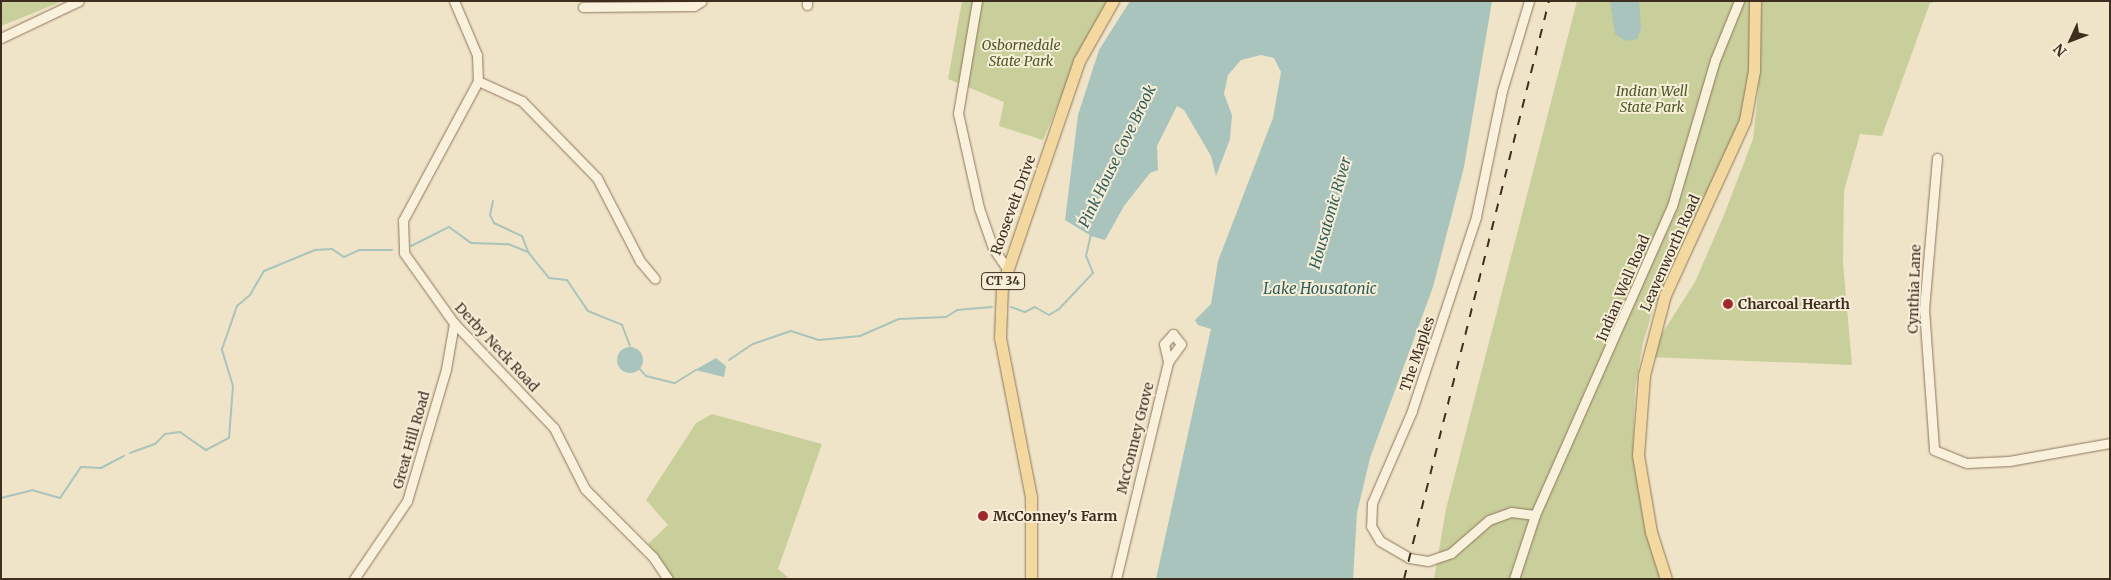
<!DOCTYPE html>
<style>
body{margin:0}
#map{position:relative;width:2111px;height:580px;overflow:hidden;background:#f0e4c8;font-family:Merriweather,serif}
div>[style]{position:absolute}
.green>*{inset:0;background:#c9cf9b}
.water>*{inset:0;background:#a9c4bc}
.round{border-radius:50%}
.stream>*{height:2px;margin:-1px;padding:0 1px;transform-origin:1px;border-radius:1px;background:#a9c4bc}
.roads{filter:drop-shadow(0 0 1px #8d765c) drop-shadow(0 0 1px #8d765c)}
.minor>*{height:9px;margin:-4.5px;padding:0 4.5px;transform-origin:4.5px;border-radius:4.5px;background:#faf1dc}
.major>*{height:11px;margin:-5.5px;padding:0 5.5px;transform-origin:5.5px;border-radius:5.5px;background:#f3d9a0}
.rail>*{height:2px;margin-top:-1px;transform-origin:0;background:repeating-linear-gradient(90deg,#3d2e20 0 9px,transparent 0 18px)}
.dots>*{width:14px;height:14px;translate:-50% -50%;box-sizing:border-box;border:2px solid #f7eed8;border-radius:50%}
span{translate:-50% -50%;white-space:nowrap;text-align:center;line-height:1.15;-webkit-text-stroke:4px #f7eed8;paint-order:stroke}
.shield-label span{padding:1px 4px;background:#f7eed8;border:1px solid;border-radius:4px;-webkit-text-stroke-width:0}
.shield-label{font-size:12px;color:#3d2e20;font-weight:700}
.park-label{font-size:14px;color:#4d5a26;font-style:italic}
.street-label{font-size:14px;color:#3d2e20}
.poi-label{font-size:14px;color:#3d2e20;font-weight:700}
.left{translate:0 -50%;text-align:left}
.water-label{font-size:15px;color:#2f5d5a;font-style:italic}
.frame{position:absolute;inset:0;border:2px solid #3d2e20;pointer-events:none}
.north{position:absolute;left:2046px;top:15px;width:50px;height:50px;-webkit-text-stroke:4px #f7eed8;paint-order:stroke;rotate:227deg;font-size:14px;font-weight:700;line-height:20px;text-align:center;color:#3d2e20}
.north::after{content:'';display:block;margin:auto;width:18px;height:22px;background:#3d2e20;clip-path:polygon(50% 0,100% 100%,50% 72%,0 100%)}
</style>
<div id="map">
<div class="green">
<div style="clip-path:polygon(1px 1px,63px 1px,1px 26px)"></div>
<div style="clip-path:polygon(962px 1px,1109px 1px,1081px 50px,1043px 140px,999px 126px,1004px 102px,948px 79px)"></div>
<div style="clip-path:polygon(1577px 1px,1939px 1px,1930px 3px,1882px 136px,1860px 134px,1844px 191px,1843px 262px,1852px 365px,1647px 357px,1695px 282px,1724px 215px,1753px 139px,1759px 84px,1752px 110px,1691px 246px,1654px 306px,1643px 343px,1635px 389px,1633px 459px,1646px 532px,1661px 579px,1434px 579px,1446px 509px)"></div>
<div style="clip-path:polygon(712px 414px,822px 444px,778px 569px,790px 579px,673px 579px,648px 544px,668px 525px,646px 500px,696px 423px)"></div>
</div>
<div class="water">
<div style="clip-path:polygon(1130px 1px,1492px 1px,1464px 167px,1433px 287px,1370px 458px,1357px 513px,1353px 579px,1156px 579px,1211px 329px,1198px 325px,1195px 320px,1211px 304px,1218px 261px,1273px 118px,1281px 72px,1274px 58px,1261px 55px,1241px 60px,1228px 75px,1224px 94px,1232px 115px,1230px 139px,1216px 176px,1211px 156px,1184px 110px,1177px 106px,1157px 146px,1158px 170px,1150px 173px,1124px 206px,1105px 240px,1091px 236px,1065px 220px,1078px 115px,1099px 50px)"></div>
<div style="clip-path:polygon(1610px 1px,1639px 1px,1641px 28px,1637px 39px,1626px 41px,1615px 34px)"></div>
<div class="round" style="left:617px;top:347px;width:26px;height:26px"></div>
<div style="clip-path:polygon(716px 358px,726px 366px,724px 377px,695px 370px)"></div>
</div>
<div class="stream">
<div style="left:493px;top:201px;width:14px;rotate:102deg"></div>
<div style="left:490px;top:215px;width:9px;rotate:63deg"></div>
<div style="left:494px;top:223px;width:31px;rotate:25deg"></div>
<div style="left:522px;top:236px;width:17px;rotate:69deg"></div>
<div style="left:411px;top:246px;width:42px;rotate:-26.6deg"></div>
<div style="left:449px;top:227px;width:27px;rotate:36deg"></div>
<div style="left:471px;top:243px;width:37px;rotate:2deg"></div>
<div style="left:508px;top:244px;width:22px;rotate:22deg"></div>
<div style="left:528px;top:252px;width:33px;rotate:51deg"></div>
<div style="left:549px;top:278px;width:18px;rotate:6deg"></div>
<div style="left:567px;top:280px;width:37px;rotate:56deg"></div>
<div style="left:588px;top:311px;width:37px;rotate:22deg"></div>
<div style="left:622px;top:325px;width:22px;rotate:69deg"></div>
<div style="left:1011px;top:307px;width:15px;rotate:20deg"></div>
<div style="left:1025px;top:312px;width:11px;rotate:-27deg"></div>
<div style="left:1035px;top:307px;width:16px;rotate:30deg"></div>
<div style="left:1049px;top:315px;width:12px;rotate:-31deg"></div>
<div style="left:1059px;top:309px;width:50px;rotate:-46.6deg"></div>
<div style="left:1093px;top:273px;width:18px;rotate:-112deg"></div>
<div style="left:1086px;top:256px;width:22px;rotate:-77deg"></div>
<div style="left:729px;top:360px;width:29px;rotate:-34deg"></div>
<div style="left:753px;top:344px;width:40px;rotate:-18.9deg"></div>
<div style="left:791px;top:331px;width:29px;rotate:18deg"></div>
<div style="left:819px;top:340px;width:41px;rotate:-5.6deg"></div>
<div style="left:860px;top:336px;width:43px;rotate:-23.6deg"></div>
<div style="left:899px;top:319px;width:47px;rotate:-2.4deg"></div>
<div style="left:946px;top:317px;width:13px;rotate:-32deg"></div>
<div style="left:957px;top:310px;width:35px;rotate:-5deg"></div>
<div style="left:637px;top:366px;width:13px;rotate:48deg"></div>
<div style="left:646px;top:376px;width:30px;rotate:14deg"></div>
<div style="left:675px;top:383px;width:25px;rotate:-32deg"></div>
<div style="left:130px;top:453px;width:27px;rotate:-20deg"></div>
<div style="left:155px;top:444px;width:14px;rotate:-45deg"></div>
<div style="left:165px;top:434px;width:15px;rotate:-8deg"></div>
<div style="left:180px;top:432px;width:32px;rotate:35deg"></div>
<div style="left:206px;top:450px;width:26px;rotate:-28deg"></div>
<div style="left:229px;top:438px;width:52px;rotate:-85.6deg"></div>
<div style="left:233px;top:386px;width:39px;rotate:-107deg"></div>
<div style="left:222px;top:349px;width:46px;rotate:-70.8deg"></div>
<div style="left:237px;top:306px;width:17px;rotate:-40deg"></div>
<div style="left:250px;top:295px;width:28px;rotate:-60deg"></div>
<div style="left:264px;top:271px;width:55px;rotate:-22.4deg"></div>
<div style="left:315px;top:250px;width:17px;rotate:-3deg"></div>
<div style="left:332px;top:249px;width:14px;rotate:34deg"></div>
<div style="left:344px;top:257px;width:17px;rotate:-25deg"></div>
<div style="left:359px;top:250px;width:33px"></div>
<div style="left:1px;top:498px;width:32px;rotate:-14deg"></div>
<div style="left:32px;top:490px;width:29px;rotate:16deg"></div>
<div style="left:60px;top:498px;width:37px;rotate:-56deg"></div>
<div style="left:81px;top:467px;width:20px;rotate:3deg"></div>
<div style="left:101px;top:468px;width:26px;rotate:-28deg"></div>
</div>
<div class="roads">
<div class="minor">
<div style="left:454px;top:1px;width:59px;rotate:66.9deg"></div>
<div style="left:477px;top:55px;width:26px;rotate:88deg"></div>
<div style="left:478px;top:81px;width:158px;rotate:118.3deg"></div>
<div style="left:403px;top:220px;width:33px;rotate:88deg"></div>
<div style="left:404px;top:253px;width:86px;rotate:54.5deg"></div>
<div style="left:454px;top:323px;width:145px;rotate:46.4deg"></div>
<div style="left:554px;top:428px;width:68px;rotate:63.1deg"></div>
<div style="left:585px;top:489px;width:96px;rotate:45deg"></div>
<div style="left:653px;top:557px;width:27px;rotate:56deg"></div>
<div style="left:977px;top:1px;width:114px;rotate:99.6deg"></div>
<div style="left:958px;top:113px;width:97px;rotate:77.5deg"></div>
<div style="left:979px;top:208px;width:42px;rotate:70.7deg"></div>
<div style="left:993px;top:248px;width:23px;rotate:56deg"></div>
<div style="left:1529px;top:1px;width:94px;rotate:106.7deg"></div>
<div style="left:1502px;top:91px;width:129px;rotate:101.7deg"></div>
<div style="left:1476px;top:217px;width:204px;rotate:108.3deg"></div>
<div style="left:1412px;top:411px;width:100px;rotate:113.5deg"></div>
<div style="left:1372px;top:503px;width:23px;rotate:92deg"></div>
<div style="left:1371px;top:526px;width:17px;rotate:59deg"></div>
<div style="left:1380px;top:541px;width:34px;rotate:30deg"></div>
<div style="left:1409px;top:558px;width:19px;rotate:9deg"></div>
<div style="left:1428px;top:561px;width:24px;rotate:-19deg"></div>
<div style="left:1451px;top:553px;width:50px;rotate:-41deg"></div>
<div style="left:1489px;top:520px;width:23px;rotate:-20deg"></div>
<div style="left:1511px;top:512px;width:24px;rotate:7deg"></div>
<div style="left:807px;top:5px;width:4px;rotate:-90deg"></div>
<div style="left:583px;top:7px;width:111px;rotate:-0.5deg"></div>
<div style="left:694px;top:6px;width:9px;rotate:-32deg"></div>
<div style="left:1px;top:38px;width:86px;rotate:-25.4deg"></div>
<div style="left:478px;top:81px;width:48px;rotate:24.4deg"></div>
<div style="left:522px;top:101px;width:107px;rotate:45.8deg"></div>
<div style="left:597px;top:178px;width:93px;rotate:62.6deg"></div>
<div style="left:640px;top:261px;width:23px;rotate:50deg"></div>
<div style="left:1937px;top:158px;width:152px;rotate:94.9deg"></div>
<div style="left:1924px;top:309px;width:141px;rotate:85.9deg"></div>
<div style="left:1934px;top:450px;width:35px;rotate:22deg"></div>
<div style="left:1967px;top:463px;width:42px;rotate:-2.7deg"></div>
<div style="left:2009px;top:461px;width:103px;rotate:-10.1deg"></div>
<div style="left:354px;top:579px;width:94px;rotate:-55.8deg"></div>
<div style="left:407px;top:501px;width:138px;rotate:-73.5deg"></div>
<div style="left:446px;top:369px;width:47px;rotate:-80.1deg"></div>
<div style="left:1116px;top:579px;width:223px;rotate:-76.5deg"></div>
<div style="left:1168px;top:362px;width:22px;rotate:-54deg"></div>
<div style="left:1181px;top:344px;width:13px;rotate:-129deg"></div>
<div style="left:1173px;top:334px;width:13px;rotate:132deg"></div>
<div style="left:1164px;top:344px;width:18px;rotate:77deg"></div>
<div style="left:1514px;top:579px;width:67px;rotate:-71.8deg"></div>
<div style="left:1535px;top:515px;width:338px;rotate:-66.1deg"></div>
<div style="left:1672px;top:206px;width:152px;rotate:-73.6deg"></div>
<div style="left:1715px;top:60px;width:64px;rotate:-67.9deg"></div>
</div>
<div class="major">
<div style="left:1031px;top:579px;width:82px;rotate:-90deg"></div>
<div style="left:1031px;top:497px;width:162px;rotate:-101deg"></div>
<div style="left:1000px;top:338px;width:52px;rotate:-87.8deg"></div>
<div style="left:1002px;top:286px;width:238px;rotate:-71.1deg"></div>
<div style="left:1079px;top:61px;width:69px;rotate:-60.5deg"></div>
<div style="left:1666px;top:579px;width:49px;rotate:-107.7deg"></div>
<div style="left:1651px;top:532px;width:78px;rotate:-99.6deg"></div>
<div style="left:1638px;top:455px;width:80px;rotate:-85.7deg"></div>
<div style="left:1644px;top:375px;width:83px;rotate:-75.3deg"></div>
<div style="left:1665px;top:295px;width:192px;rotate:-65.4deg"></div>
<div style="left:1745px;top:120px;width:50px;rotate:-79.6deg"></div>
<div style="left:1754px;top:71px;width:70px;rotate:-89.2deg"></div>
</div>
</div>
<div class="rail">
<div style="left:1404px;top:579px;width:596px;rotate:-75.92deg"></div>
</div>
<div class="dots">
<div style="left:1728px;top:304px;background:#9e2a2b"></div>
<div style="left:983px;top:516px;background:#9e2a2b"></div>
</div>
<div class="shield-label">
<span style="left:1003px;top:281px">CT 34</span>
</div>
<div class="park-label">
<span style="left:1021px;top:53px">Osbornedale<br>State Park</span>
<span style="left:1652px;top:99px">Indian Well<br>State Park</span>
</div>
<div class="street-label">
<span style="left:1013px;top:205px;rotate:-70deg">Roosevelt Drive</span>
<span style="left:1670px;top:253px;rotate:-66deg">Leavenworth Road</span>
<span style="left:1623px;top:288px;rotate:-67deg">Indian Well Road</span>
<span style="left:1914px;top:289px;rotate:-88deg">Cynthia Lane</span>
<span style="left:497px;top:347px;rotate:47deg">Derby Neck Road</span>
<span style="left:1417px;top:354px;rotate:-71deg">The Maples</span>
<span style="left:1135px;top:438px;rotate:-76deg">McConney Grove</span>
<span style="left:411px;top:440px;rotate:-74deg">Great Hill Road</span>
</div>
<div class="poi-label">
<span class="left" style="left:1738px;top:304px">Charcoal Hearth</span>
<span class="left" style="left:993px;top:516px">McConney's Farm</span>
</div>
<div class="water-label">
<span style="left:1117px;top:156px;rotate:-64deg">Pink House Cove Brook</span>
<span style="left:1330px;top:213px;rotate:-74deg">Housatonic River</span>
<span style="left:1320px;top:289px">Lake Housatonic</span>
</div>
<div class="frame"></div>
<div class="north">N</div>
</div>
